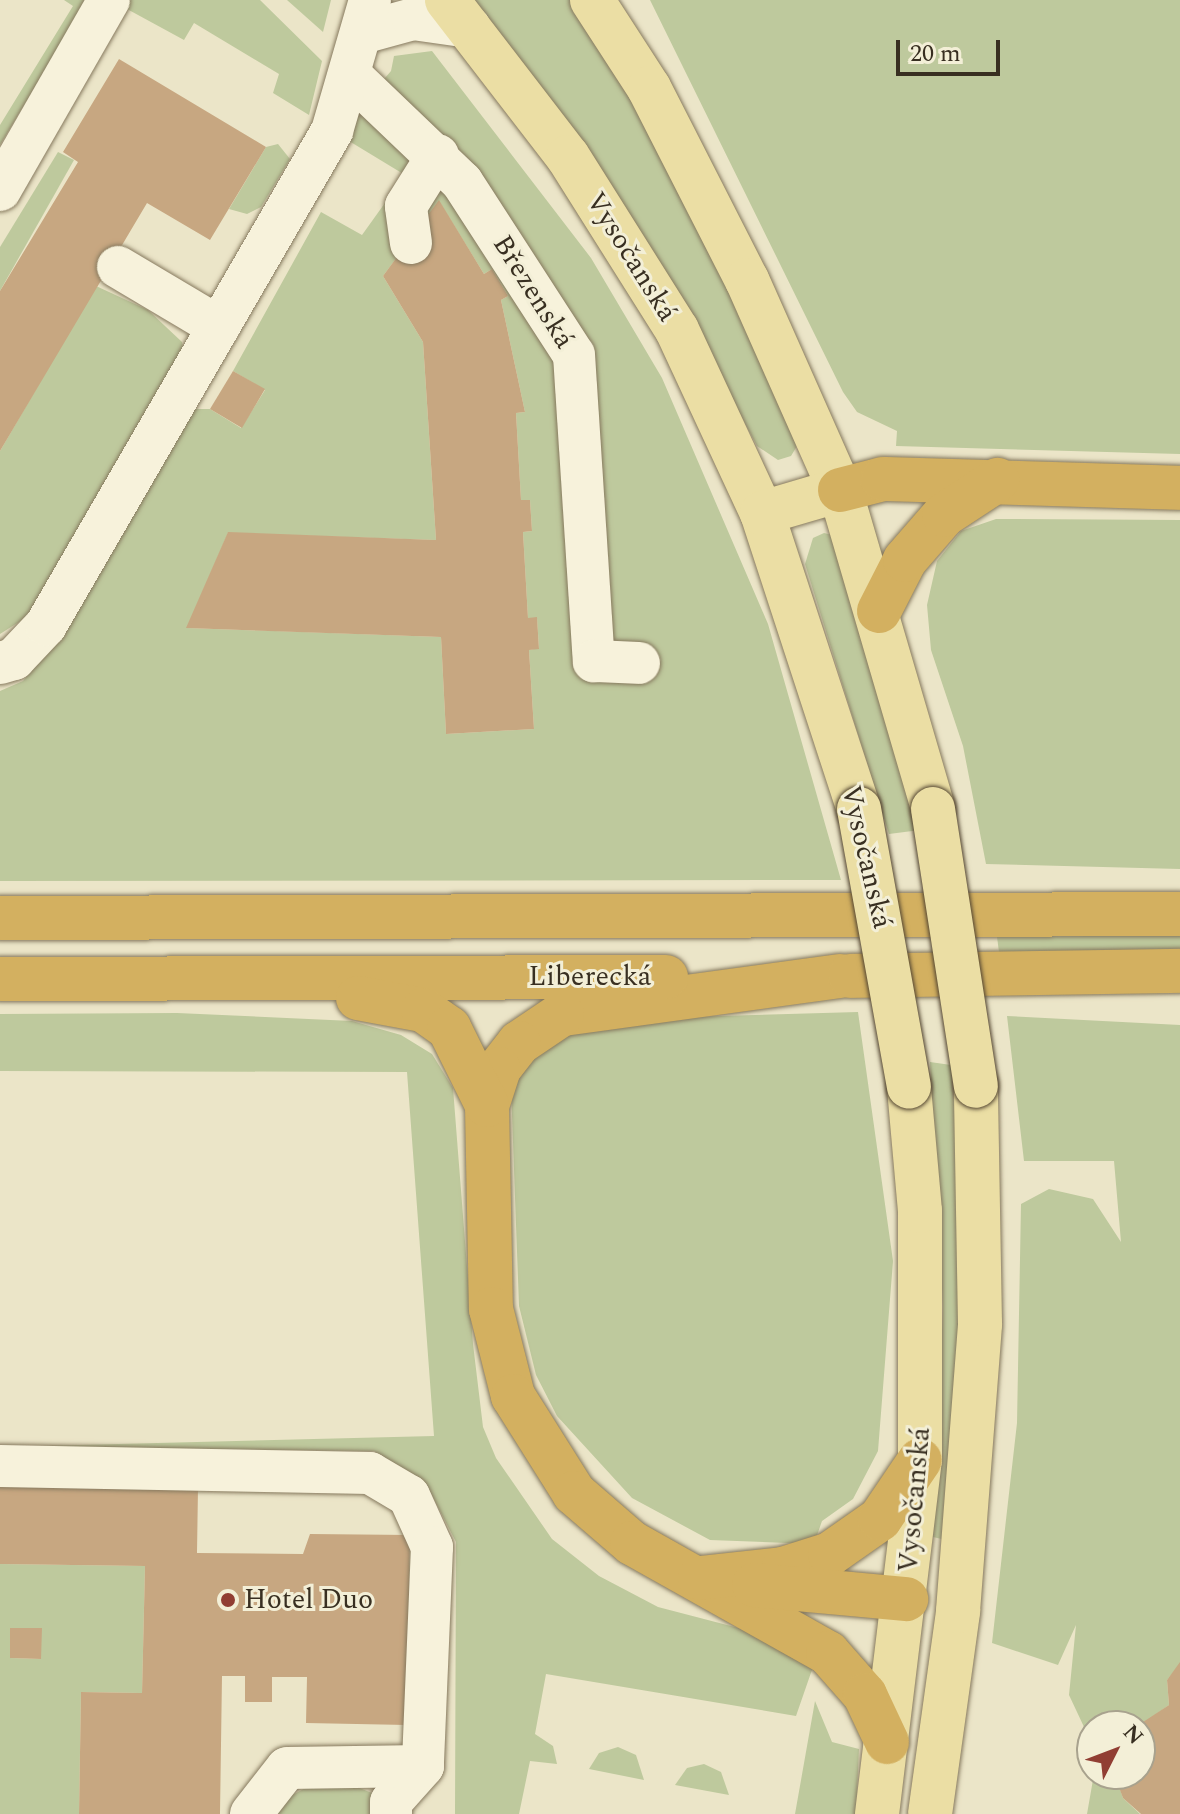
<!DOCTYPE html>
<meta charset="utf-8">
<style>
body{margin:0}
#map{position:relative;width:1180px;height:1814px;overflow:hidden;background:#ebe5c8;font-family:Spectral,serif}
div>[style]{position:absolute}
.green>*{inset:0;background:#bec99d}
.building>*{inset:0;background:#c7a781}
.roads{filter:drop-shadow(0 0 2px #86795e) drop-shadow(0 0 2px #86795e)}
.minor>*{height:42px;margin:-21px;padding:0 21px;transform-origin:21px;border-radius:21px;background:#f7f2db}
.major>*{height:44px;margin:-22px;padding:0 22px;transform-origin:22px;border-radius:22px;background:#ebdea4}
.highway>*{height:44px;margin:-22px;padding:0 22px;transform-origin:22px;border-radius:22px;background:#d3b060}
.bridges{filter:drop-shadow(0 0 2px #554732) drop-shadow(0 0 2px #554732)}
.major-bridge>*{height:44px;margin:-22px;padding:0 22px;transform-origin:22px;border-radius:22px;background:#ebdea4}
.dots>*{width:22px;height:22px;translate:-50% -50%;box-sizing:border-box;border:4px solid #f3efd7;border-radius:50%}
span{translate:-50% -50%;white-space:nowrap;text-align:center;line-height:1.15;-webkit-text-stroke:6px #f3efd7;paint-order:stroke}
.street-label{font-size:28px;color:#382f21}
.poi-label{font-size:28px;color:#382f21}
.left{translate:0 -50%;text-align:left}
.north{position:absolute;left:1076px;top:1710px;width:80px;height:80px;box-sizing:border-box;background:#f3efd7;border:2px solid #a8a28e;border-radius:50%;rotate:48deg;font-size:22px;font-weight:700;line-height:32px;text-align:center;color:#382f21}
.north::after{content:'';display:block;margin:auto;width:28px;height:36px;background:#913e33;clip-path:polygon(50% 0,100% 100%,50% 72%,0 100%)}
.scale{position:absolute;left:896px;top:40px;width:104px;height:36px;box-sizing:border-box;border:4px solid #382f21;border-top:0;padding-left:10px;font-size:24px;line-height:28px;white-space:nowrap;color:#382f21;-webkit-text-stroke:6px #f3efd7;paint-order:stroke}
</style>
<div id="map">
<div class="green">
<div style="clip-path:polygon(64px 0,87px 0,0 145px,0 125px,73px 6px)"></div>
<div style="clip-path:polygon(129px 0,260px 0,322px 61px,309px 115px,273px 93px,279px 74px,194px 23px,184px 40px,127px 9px)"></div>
<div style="clip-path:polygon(287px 0,331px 0,323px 32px)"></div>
<div style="clip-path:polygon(470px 0,573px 0,649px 126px,719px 268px,797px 446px,791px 456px,778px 460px,757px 446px,718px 373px)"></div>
<div style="clip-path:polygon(650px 0,1180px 0,1180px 454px,896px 446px,897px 431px,857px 412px,843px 392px)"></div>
<div style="clip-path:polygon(evenodd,432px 51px,591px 258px,662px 378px,768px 624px,841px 880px,0 881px,0 691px,23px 681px,40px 660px,191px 409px,210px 409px,241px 428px,265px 390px,233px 371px,321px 212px,362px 235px,405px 175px,349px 141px,360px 107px,391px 71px,394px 56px,432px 51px,439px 201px,484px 274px,492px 269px,508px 296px,501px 300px,525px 412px,516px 413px,521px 500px,530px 500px,532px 531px,523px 532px,528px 618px,537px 618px,539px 648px,529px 650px,534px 729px,446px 734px,441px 637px,187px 628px,228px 533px,436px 540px,423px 342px,383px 276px,439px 201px)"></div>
<div style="clip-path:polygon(278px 144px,290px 159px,261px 207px,247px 214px,229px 209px,266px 147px)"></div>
<div style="clip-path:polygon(58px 152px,74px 160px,0 291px,0 247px)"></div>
<div style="clip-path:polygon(96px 286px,148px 310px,182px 342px,184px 353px,30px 615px,0 634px,0 451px)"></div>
<div style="clip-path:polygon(996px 519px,1180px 520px,1180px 869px,986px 864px,963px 746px,931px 650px,927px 605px,937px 561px,961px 531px)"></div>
<div style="clip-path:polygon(824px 533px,832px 535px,920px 830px,889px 834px,805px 564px,813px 538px)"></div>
<div style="clip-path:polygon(1180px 935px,1180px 950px,999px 952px,997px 937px)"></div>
<div style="clip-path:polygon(858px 1012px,893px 1261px,878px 1451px,853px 1499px,822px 1521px,814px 1544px,710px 1540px,632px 1498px,557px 1416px,536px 1375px,519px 1306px,511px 1087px,526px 1057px,586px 1020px)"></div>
<div style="clip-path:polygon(177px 1013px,352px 1021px,401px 1035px,432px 1054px,453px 1088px,473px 1344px,483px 1427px,496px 1458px,552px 1539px,599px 1576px,658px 1607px,750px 1631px,814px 1664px,796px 1716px,546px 1674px,535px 1734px,553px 1746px,557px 1764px,530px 1761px,519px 1814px,455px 1814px,456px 1542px,426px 1484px,374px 1451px,0 1447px,434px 1436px,407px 1072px,0 1071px,0 1014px)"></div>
<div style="clip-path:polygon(1007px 1016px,1180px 1025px,1180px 1664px,1167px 1680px,1169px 1705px,1139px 1726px,1092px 1726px,1092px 1744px,1069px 1695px,1076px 1625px,1058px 1665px,992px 1643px,1017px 1423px,1021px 1204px,1049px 1189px,1093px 1199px,1121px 1242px,1114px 1161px,1024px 1161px)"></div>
<div style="clip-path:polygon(930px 1062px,951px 1065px,965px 1255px,946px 1540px,933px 1537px,943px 1307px)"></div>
<div style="clip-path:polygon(evenodd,0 1564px,145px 1566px,142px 1693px,81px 1692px,79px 1814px,0 1814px,0 1564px,10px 1628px,41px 1628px,41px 1659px,10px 1658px,10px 1628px)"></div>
<div style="clip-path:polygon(815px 1701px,832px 1742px,859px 1749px,856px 1814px,795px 1814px)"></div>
<div style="clip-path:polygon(618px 1747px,636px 1755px,644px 1780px,589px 1769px,599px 1753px)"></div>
<div style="clip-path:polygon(704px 1764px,721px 1772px,729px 1795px,675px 1785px,687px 1768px)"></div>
<div style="clip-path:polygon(1094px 1774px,1115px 1774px,1123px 1798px,1140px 1814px,1087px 1814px)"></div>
<div style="clip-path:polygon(347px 1783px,372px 1793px,371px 1814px,276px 1814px,283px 1800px,313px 1784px)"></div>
</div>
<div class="building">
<div style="clip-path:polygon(119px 59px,266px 147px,210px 240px,147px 203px,0 451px,0 291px,78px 162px,63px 152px)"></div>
<div style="clip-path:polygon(439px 200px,484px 274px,492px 269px,508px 296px,501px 300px,525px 412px,516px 413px,521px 500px,530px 500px,532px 531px,523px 532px,528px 618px,537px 617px,539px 649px,529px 650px,534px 729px,446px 734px,441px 637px,186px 628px,228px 532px,436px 540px,423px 342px,383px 276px)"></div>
<div style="clip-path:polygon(233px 371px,265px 389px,242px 428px,210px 409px)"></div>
<div style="clip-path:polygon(0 1485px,198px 1488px,197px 1553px,303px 1554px,310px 1534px,410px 1535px,407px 1725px,306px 1723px,307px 1677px,272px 1677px,272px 1702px,245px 1702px,245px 1676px,222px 1676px,220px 1814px,79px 1814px,81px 1692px,142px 1693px,145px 1566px,0 1564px)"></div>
<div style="clip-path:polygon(10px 1628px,42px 1628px,41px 1659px,10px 1658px)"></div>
<div style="clip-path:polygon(1180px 1662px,1180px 1814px,1141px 1814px,1123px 1798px,1114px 1774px,1140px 1774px,1140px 1724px,1169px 1705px,1167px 1680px)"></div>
</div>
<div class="roads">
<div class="minor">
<div style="left:362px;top:33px;width:53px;rotate:-15.4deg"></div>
<div style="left:413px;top:19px;width:57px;rotate:8.1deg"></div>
<div style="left:350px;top:75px;width:155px;rotate:43.7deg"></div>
<div style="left:462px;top:182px;width:206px;rotate:57.1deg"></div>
<div style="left:574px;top:355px;width:307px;rotate:86.3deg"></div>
<div style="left:594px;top:661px;width:45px;rotate:2.5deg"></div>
<div style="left:0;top:190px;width:219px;rotate:-60.2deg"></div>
<div style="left:411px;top:243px;width:37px;rotate:-98deg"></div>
<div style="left:406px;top:206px;width:60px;rotate:-57.9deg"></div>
<div style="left:118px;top:267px;width:117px;rotate:30.7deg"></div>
<div style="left:0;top:663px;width:15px;rotate:-16deg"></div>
<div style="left:14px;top:659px;width:47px;rotate:-46.7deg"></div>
<div style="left:46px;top:625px;width:571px;rotate:-59.93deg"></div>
<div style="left:332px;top:131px;width:136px;rotate:-73.8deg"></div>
<div style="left:0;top:1466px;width:370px;rotate:1.1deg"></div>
<div style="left:370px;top:1473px;width:45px;rotate:30.5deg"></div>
<div style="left:409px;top:1496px;width:56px;rotate:65.7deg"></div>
<div style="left:432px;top:1547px;width:219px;rotate:92.4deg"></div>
<div style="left:423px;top:1766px;width:48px;rotate:131.6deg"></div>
<div style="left:391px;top:1802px;width:12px;rotate:90deg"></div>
<div style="left:251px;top:1814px;width:58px;rotate:-52deg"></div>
<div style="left:287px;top:1768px;width:136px;rotate:-0.8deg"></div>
</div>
<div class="major">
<div style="left:447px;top:0;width:198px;rotate:52.4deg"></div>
<div style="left:568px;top:157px;width:204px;rotate:57.8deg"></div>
<div style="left:677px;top:330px;width:202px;rotate:65.1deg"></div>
<div style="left:762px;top:513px;width:311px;rotate:71.9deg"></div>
<div style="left:592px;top:0;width:105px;rotate:57.1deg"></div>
<div style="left:649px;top:88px;width:216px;rotate:63deg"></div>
<div style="left:747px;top:280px;width:230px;rotate:66.1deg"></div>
<div style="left:840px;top:490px;width:332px;rotate:73.7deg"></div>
<div style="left:762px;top:513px;width:81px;rotate:-16.4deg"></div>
<div style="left:877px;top:1814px;width:357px;rotate:-83.1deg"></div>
<div style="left:920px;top:1460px;width:249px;rotate:-90deg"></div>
<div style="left:920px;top:1211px;width:124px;rotate:-95.1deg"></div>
<div style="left:930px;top:1814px;width:205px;rotate:-82.1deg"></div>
<div style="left:958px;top:1611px;width:288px;rotate:-85.6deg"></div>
<div style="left:980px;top:1324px;width:238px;rotate:-91deg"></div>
</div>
<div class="highway">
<div style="left:840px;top:490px;width:44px;rotate:-14.3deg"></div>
<div style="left:883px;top:479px;width:297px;rotate:1.7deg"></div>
<div style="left:879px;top:611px;width:57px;rotate:-63deg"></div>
<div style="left:905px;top:560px;width:60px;rotate:-49.1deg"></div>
<div style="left:944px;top:515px;width:64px;rotate:-33.4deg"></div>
<div style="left:0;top:918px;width:1180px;rotate:-0.19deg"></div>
<div style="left:840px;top:976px;width:281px;rotate:172.2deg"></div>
<div style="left:562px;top:1014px;width:52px;rotate:146deg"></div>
<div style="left:519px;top:1043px;width:33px;rotate:128deg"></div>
<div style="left:499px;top:1069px;width:38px;rotate:108deg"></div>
<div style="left:487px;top:1105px;width:204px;rotate:88.9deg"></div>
<div style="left:491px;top:1309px;width:90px;rotate:75.8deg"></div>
<div style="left:513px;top:1396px;width:115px;rotate:57.8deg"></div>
<div style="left:574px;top:1493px;width:77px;rotate:40.8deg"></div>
<div style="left:632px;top:1543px;width:225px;rotate:29.3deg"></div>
<div style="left:828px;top:1653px;width:56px;rotate:48.6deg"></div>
<div style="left:865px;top:1695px;width:52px;rotate:64.9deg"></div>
<div style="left:850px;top:976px;width:330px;rotate:-0.9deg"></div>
<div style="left:0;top:979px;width:666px;rotate:-0.17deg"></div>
<div style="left:358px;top:998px;width:66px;rotate:10.5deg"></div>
<div style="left:423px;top:1010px;width:32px;rotate:35deg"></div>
<div style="left:449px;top:1028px;width:86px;rotate:63.7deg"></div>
<div style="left:700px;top:1578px;width:83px;rotate:-6.2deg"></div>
<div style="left:783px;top:1569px;width:49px;rotate:-17.7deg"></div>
<div style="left:830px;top:1554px;width:61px;rotate:-35deg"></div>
<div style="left:880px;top:1519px;width:71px;rotate:-55.9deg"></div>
<div style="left:754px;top:1585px;width:153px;rotate:5.3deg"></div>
</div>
</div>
<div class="bridges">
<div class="major-bridge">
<div style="left:859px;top:809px;width:282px;rotate:79.8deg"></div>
<div style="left:933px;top:809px;width:280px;rotate:81.2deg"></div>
</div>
</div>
<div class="dots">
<div style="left:228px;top:1600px;background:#913e33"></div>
</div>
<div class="street-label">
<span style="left:631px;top:257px;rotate:58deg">Vysočanská</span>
<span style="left:533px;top:292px;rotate:58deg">Březenská</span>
<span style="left:866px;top:857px;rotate:77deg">Vysočanská</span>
<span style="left:590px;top:977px">Liberecká</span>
<span style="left:915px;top:1500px;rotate:-85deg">Vysočanská</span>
</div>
<div class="poi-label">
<span class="left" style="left:244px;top:1600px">Hotel Duo</span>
</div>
<div class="north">N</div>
<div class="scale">20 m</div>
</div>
